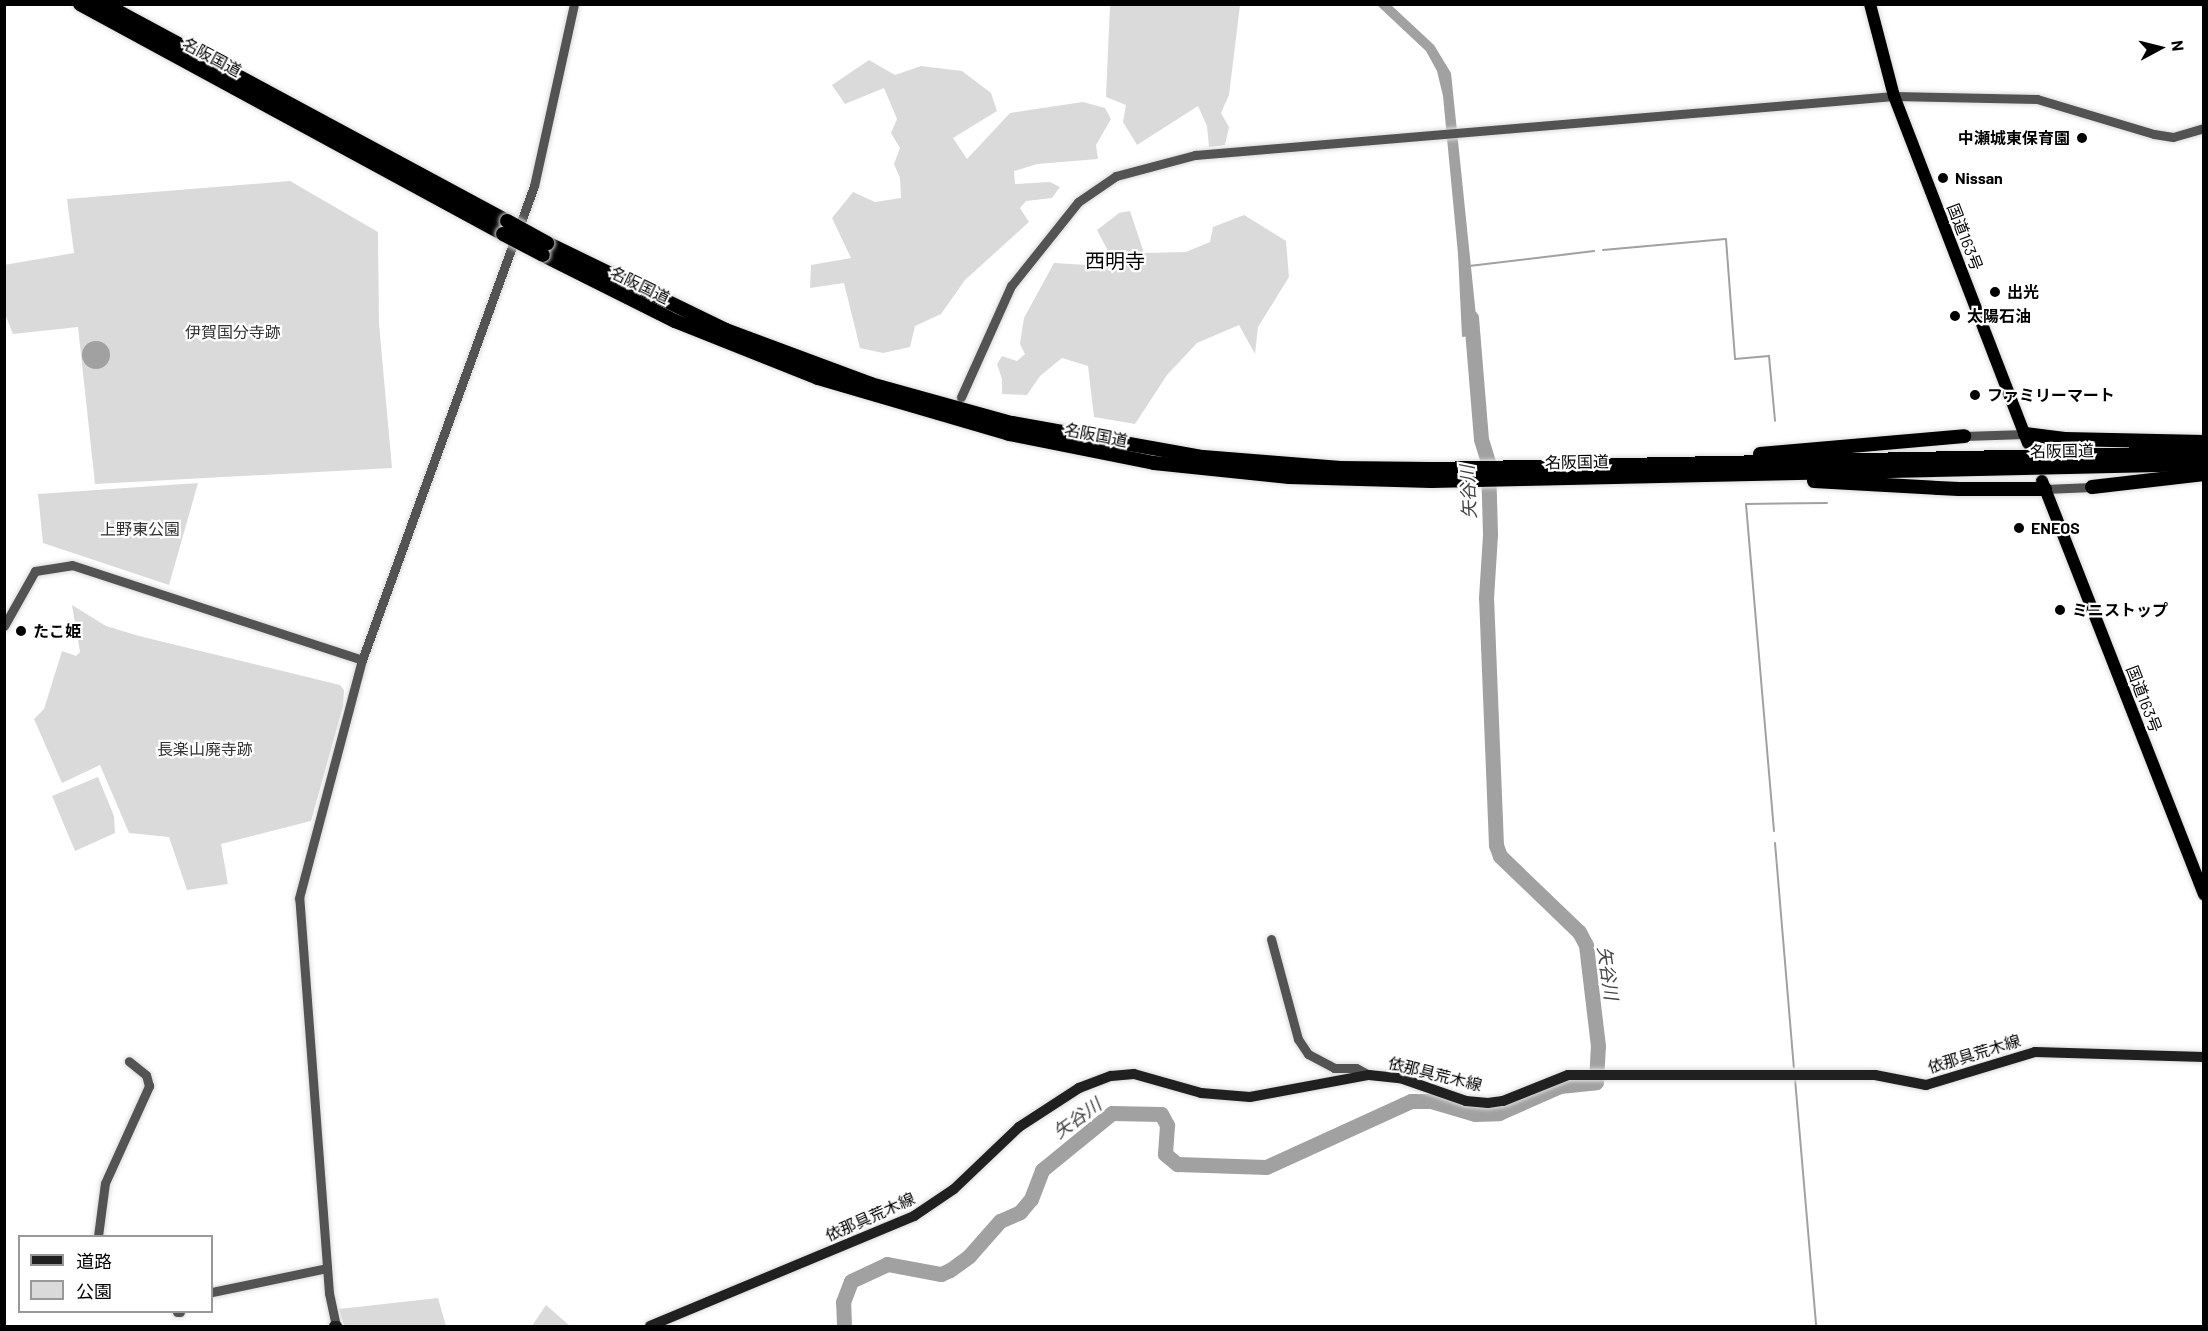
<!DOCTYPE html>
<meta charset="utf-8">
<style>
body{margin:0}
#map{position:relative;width:2208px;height:1331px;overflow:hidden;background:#fff;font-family:Barlow,"Noto Sans JP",sans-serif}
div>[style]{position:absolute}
.green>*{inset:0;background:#dadada}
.water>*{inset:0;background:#a1a1a1}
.round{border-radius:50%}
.stream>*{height:2px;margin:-1px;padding:0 1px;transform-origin:1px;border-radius:1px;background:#a1a1a1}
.river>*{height:15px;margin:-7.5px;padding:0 7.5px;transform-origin:7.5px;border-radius:7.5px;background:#a1a1a1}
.roads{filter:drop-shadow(0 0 2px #dbdbdb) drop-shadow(0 0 2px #dbdbdb)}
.tertiary>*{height:9px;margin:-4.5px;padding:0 4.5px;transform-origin:4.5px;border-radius:4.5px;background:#535353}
.secondary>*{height:10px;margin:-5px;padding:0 5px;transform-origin:5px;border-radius:5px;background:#202020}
.trunk>*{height:12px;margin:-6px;padding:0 6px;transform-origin:6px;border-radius:6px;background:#000}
.motorway>*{height:14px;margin:-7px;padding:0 7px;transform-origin:7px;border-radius:7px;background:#000}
.bridges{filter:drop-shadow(0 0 2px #dbdbdb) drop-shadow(0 0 2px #dbdbdb)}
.motorway-bridge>*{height:14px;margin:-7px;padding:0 7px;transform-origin:7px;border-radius:7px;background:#000}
.dots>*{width:16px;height:16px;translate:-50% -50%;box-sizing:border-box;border:3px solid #fff;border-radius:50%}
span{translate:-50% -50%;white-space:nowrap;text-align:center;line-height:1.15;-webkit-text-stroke:4.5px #fff;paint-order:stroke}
.street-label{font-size:16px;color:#000}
.poi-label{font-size:16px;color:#000;font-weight:700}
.right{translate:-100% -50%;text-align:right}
.left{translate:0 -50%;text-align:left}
.park-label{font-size:16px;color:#313131}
.water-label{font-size:18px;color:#424242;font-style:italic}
.quarter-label{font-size:20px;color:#000}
.frame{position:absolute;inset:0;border:6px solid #000;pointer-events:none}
.legend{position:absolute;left:18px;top:1235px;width:195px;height:78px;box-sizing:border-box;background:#fff;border:2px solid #999;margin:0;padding:8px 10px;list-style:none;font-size:18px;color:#000}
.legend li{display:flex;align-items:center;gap:12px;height:30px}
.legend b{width:30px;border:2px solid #999}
.north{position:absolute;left:2130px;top:18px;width:60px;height:60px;-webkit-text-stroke:4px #fff;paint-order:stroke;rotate:83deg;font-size:16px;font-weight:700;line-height:24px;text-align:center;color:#000}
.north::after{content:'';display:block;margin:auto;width:21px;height:27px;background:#000;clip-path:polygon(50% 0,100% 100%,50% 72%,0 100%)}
</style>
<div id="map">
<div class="green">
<div style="clip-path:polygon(1110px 5px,1240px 5px,1229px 95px,1221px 113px,1229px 127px,1225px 145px,1209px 147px,1207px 126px,1198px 106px,1137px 145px,1123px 122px,1126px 105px,1106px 97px)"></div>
<div style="clip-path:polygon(869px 60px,895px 75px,921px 66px,962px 71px,991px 93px,997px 111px,953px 138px,967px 159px,1010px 113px,1083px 102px,1105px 108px,1111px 119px,1096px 145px,1098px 159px,1037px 164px,1014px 171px,1015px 184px,1050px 182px,1060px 187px,1052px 198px,1026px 201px,1020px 208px,1029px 222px,965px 280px,941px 314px,915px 326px,910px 347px,883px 353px,860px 348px,844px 283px,810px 288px,811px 265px,851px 258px,832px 218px,853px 192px,875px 202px,901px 198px,900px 178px,894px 164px,900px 148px,891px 133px,897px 119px,884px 88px,845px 104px,832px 85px)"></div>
<div style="clip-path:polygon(290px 181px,378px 232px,379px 324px,392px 468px,95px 484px,78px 327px,13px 334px,5px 314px,4px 265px,74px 253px,67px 199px)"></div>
<div style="clip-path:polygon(1130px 211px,1144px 253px,1186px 252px,1210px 242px,1213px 227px,1244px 215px,1286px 241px,1289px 277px,1258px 327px,1255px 354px,1239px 325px,1197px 343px,1167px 375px,1135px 424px,1094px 417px,1088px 366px,1062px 358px,1040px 376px,1027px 395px,1002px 394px,1002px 379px,997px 364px,1002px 356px,1017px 361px,1025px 354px,1020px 344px,1024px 318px,1054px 263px,1105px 266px,1109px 253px,1097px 230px,1119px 213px)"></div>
<div style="clip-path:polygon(198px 483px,169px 585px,43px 543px,38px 494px)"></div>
<div style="clip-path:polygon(72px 605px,106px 626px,139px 636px,340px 685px,344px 690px,343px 706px,311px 821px,221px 844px,228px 884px,187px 890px,169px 837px,129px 833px,100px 765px,62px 783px,34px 719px,44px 709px,62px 651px,76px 656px,80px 652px)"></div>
<div style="clip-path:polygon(98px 777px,114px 816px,115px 833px,75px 851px,52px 796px)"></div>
<div style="clip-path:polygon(438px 1298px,446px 1326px,344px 1326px,339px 1309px)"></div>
<div style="clip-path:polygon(546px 1305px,570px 1326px,532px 1326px)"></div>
</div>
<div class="water">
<div style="clip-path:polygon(1377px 5px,1391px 5px,1434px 45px,1451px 73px,1478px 335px,1462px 337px,1458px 254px,1443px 96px,1437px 71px,1426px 51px)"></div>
<div class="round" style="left:82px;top:341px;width:28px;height:28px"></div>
</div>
<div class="stream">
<div style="left:1603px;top:250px;width:123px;rotate:-5.1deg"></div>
<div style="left:1726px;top:239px;width:120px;rotate:85.7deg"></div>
<div style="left:1735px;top:359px;width:34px;rotate:-5deg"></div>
<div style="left:1769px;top:356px;width:65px;rotate:84.7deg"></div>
<div style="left:1469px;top:266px;width:126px;rotate:-6.8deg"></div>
<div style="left:1774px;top:831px;width:328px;rotate:-94.9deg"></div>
<div style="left:1746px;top:504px;width:81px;rotate:-0.7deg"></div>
<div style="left:1775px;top:843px;width:225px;rotate:85.2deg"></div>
<div style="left:1795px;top:1079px;width:248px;rotate:85.1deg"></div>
</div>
<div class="river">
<div style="left:844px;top:1326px;width:24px;rotate:-92deg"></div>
<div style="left:843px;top:1302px;width:22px;rotate:-69deg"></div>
<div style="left:851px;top:1281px;width:40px;rotate:-25deg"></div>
<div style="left:887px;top:1264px;width:55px;rotate:10.5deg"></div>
<div style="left:941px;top:1274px;width:10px;rotate:-24deg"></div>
<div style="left:950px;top:1270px;width:24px;rotate:-36deg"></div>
<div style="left:969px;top:1256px;width:47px;rotate:-48.5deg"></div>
<div style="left:1000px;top:1221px;width:22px;rotate:-24deg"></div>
<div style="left:1020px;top:1212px;width:17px;rotate:-50deg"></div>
<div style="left:1031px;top:1199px;width:31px;rotate:-69deg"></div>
<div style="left:1042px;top:1170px;width:90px;rotate:-39.2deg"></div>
<div style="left:1112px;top:1113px;width:49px;rotate:1.2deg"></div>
<div style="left:1161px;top:1114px;width:13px;rotate:61deg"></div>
<div style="left:1167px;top:1125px;width:29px;rotate:94deg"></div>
<div style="left:1165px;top:1154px;width:16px;rotate:40deg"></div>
<div style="left:1177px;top:1164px;width:89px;rotate:1.9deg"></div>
<div style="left:1266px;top:1167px;width:159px;rotate:-24.5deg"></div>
<div style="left:1411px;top:1101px;width:20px"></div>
<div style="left:1431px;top:1101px;width:46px;rotate:16.5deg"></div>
<div style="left:1475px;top:1114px;width:24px;rotate:-2deg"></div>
<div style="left:1499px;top:1113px;width:67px;rotate:-23.9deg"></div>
<div style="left:1560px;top:1086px;width:36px;rotate:-6deg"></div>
<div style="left:1596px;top:1082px;width:36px;rotate:-87deg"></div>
<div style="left:1598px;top:1046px;width:102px;rotate:-96.8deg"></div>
<div style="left:1586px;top:945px;width:15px;rotate:-118deg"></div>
<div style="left:1579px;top:932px;width:110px;rotate:-136.1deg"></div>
<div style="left:1500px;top:856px;width:12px;rotate:-110deg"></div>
<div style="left:1496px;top:845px;width:247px;rotate:-92.3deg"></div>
<div style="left:1486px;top:598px;width:64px;rotate:-86.4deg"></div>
<div style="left:1490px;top:534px;width:72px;rotate:-91.6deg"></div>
<div style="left:1488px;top:462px;width:24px;rotate:-107deg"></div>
<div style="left:1481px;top:439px;width:122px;rotate:-94.7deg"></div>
</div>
<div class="roads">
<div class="tertiary">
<div style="left:961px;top:397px;width:122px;rotate:-65.8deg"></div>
<div style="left:1011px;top:286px;width:107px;rotate:-51.4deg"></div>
<div style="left:1078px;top:202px;width:46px;rotate:-34.4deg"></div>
<div style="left:1116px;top:176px;width:82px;rotate:-14.9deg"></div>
<div style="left:1195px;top:155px;width:701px;rotate:-4.82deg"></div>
<div style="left:1894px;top:96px;width:143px;rotate:1.2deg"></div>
<div style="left:2037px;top:99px;width:122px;rotate:16.7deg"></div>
<div style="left:2154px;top:134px;width:19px;rotate:9deg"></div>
<div style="left:2173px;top:137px;width:32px;rotate:-16deg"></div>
<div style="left:1964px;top:436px;width:61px;rotate:-1.9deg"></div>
<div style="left:2045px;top:489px;width:47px;rotate:-2.4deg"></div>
<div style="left:4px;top:626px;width:63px;rotate:-60.6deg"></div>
<div style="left:35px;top:571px;width:37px;rotate:-9deg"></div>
<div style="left:72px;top:565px;width:305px;rotate:18.1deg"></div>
<div style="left:1271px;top:939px;width:104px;rotate:74.9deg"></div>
<div style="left:1298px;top:1039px;width:18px;rotate:56deg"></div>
<div style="left:1308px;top:1054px;width:30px;rotate:28deg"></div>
<div style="left:1334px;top:1068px;width:22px"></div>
<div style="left:1356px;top:1068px;width:15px;rotate:28deg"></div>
<div style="left:98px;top:1236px;width:53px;rotate:-82.5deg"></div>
<div style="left:105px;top:1183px;width:107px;rotate:-65.6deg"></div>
<div style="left:149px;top:1086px;width:11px;rotate:-105deg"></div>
<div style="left:146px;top:1075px;width:22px;rotate:-141deg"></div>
<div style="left:212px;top:1292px;width:117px;rotate:-11.8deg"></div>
<div style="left:177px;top:1312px;width:3px"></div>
<div style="left:336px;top:1326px;width:34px;rotate:-102deg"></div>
<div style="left:329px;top:1293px;width:396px;rotate:-94.3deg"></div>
<div style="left:299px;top:898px;width:246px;rotate:-75.2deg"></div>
<div style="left:362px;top:660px;width:504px;rotate:-70.06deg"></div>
<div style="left:534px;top:186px;width:186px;rotate:-77.6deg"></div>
</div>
<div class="secondary">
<div style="left:334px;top:1326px;width:3px"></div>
<div style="left:650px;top:1326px;width:286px;rotate:-22.6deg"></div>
<div style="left:914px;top:1216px;width:48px;rotate:-34deg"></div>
<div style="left:954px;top:1189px;width:90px;rotate:-43.6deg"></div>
<div style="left:1019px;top:1127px;width:72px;rotate:-33deg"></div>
<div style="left:1079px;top:1088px;width:34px;rotate:-21deg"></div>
<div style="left:1111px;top:1076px;width:23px;rotate:-5deg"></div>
<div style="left:1134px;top:1074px;width:70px;rotate:15.8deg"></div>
<div style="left:1201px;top:1093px;width:49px;rotate:4.7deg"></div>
<div style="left:1250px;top:1097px;width:121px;rotate:-10.5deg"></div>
<div style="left:1369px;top:1075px;width:31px;rotate:6deg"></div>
<div style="left:1400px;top:1078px;width:70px;rotate:19.2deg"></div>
<div style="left:1466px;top:1101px;width:22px;rotate:5deg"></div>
<div style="left:1488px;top:1103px;width:15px;rotate:-8deg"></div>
<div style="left:1503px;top:1101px;width:70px;rotate:-21.8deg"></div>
<div style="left:1568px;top:1075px;width:307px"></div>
<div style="left:1875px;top:1075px;width:52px;rotate:11.1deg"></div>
<div style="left:1926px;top:1085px;width:114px;rotate:-16.8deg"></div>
<div style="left:2035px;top:1052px;width:169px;rotate:1.7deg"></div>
</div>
<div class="trunk">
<div style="left:1870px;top:4px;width:95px;rotate:75.4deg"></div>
<div style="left:1894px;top:96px;width:372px;rotate:68.9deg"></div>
<div style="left:2042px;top:481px;width:444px;rotate:68.6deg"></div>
</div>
<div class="motorway">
<div style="left:80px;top:4px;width:481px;rotate:28.5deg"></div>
<div style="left:104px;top:4px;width:458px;rotate:28.3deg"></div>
<div style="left:547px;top:243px;width:199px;rotate:25.9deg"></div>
<div style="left:726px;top:330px;width:155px;rotate:20.4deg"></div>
<div style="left:871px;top:384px;width:146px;rotate:15.5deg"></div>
<div style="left:1012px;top:423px;width:194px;rotate:10.1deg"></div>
<div style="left:1203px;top:457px;width:138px;rotate:4.6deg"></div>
<div style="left:1341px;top:468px;width:90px;rotate:0.6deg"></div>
<div style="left:1431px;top:469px;width:773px;rotate:-1.19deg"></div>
<div style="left:543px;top:255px;width:148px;rotate:26.6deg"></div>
<div style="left:675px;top:321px;width:154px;rotate:21.7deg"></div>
<div style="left:818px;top:378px;width:199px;rotate:16.3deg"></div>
<div style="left:1009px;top:434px;width:148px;rotate:11.3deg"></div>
<div style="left:1154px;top:463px;width:136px;rotate:5.9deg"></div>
<div style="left:1289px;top:477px;width:142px;rotate:1.6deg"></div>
<div style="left:1431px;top:481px;width:773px;rotate:-1.26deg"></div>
<div style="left:2025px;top:434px;width:40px;rotate:7.1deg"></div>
<div style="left:2065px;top:439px;width:139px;rotate:1.2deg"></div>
<div style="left:1760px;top:454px;width:205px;rotate:-5deg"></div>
<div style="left:1814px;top:481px;width:145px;rotate:3.2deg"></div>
<div style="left:1959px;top:489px;width:86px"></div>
<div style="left:2092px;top:487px;width:113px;rotate:-6.6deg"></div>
</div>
</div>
<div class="bridges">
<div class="motorway-bridge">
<div style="left:507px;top:221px;width:46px;rotate:28.8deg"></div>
<div style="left:503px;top:234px;width:45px;rotate:27.7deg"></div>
</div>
</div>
<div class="dots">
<div style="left:2082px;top:138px;background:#000"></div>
<div style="left:1943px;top:178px;background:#000"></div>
<div style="left:1995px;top:292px;background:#000"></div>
<div style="left:1955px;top:316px;background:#000"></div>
<div style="left:1975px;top:395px;background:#000"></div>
<div style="left:2019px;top:528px;background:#000"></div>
<div style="left:2060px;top:610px;background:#000"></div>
<div style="left:21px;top:631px;background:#000"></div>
</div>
<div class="street-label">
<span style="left:212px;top:57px;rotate:28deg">名阪国道</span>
<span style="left:1965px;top:237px;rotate:69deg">国道163号</span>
<span style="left:640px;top:285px;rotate:26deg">名阪国道</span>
<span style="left:1096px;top:435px;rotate:11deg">名阪国道</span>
<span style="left:2062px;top:451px;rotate:-1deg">名阪国道</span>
<span style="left:1577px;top:462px;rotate:-1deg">名阪国道</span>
<span style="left:2144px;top:699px;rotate:69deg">国道163号</span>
<span style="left:1974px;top:1054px;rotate:-17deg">依那具荒木線</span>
<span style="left:1435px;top:1074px;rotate:14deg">依那具荒木線</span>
<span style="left:870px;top:1217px;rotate:-24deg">依那具荒木線</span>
</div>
<div class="poi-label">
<span class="right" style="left:2070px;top:138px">中瀬城東保育園</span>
<span class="left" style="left:1955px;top:178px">Nissan</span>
<span class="left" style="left:2007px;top:292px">出光</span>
<span class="left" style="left:1967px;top:316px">太陽石油</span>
<span class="left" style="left:1987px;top:395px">ファミリーマート</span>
<span class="left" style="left:2031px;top:528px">ENEOS</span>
<span class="left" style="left:2072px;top:610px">ミニストップ</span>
<span class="left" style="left:33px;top:631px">たこ姫</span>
</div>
<div class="park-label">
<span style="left:233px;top:332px">伊賀国分寺跡</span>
<span style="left:140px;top:529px">上野東公園</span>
<span style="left:205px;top:749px">長楽山廃寺跡</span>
</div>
<div class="water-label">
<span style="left:1468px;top:492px;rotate:-93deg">矢谷川</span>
<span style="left:1608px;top:973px;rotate:82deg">矢谷川</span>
<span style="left:1077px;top:1118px;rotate:-36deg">矢谷川</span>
</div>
<div class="quarter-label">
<span style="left:1115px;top:260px">西明寺</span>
</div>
<div class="frame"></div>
<ul class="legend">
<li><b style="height:8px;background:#202020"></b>道路</li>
<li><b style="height:16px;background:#dadada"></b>公園</li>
</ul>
<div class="north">N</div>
</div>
